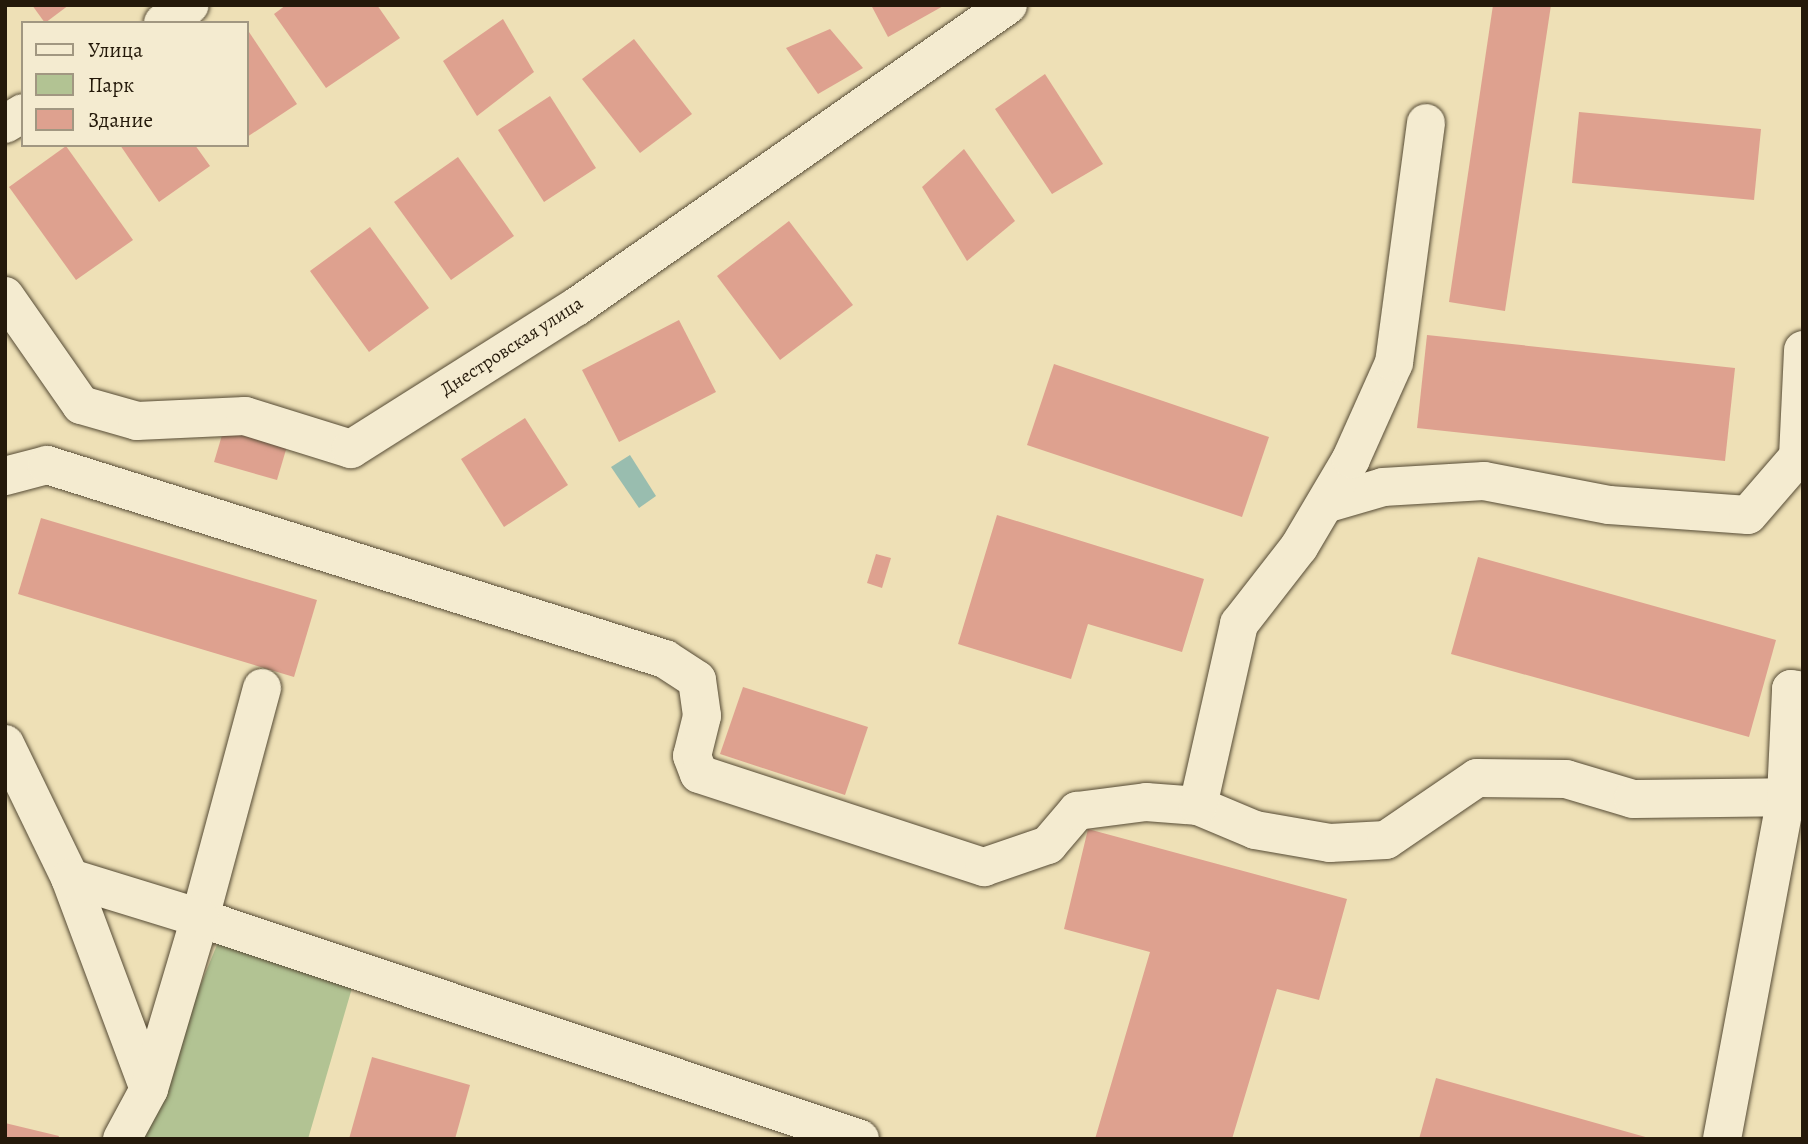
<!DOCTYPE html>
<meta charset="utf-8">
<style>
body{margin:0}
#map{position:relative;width:1808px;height:1144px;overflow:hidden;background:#eee0b6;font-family:Alegreya,serif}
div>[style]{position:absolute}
.green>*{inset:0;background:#b2c393}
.water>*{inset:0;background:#99bdaf}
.building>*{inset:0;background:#dea18f}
.roads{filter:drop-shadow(0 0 2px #564b35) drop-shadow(0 0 2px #564b35)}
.minor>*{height:38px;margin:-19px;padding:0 19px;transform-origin:19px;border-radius:19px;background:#f4ebd0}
span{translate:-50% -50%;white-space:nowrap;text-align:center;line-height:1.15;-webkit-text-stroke:7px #f4ebd0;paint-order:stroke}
.street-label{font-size:19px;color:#24190a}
.frame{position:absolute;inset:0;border:7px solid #24190a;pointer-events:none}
.legend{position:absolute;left:21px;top:21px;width:228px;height:126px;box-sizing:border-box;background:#f4ebd0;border:2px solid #a19781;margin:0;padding:9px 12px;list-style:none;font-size:21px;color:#24190a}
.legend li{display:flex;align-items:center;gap:14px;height:35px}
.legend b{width:35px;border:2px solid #a19781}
</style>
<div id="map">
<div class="green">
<div style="clip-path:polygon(219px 940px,352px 988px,308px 1139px,137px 1139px)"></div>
</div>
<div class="water">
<div style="clip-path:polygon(630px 455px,656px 496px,639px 508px,611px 467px)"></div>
</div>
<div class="building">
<div style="clip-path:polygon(32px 5px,69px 5px,45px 23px)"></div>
<div style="clip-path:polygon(286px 5px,377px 5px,400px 38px,326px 88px,274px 14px)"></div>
<div style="clip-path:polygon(871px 5px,945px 5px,888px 37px)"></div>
<div style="clip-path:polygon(1493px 5px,1551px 5px,1505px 311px,1449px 302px)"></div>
<div style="clip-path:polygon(503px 19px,534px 72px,477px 116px,443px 61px)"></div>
<div style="clip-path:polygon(830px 29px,863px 68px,818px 94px,786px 48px)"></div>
<div style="clip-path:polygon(249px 32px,297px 104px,247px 137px,247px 33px)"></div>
<div style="clip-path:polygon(634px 39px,692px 114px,640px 153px,582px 79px)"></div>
<div style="clip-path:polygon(1045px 74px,1103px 164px,1052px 194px,995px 109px)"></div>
<div style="clip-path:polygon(550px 96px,596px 168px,544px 202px,498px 130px)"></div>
<div style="clip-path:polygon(1579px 112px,1761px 129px,1754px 200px,1572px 183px)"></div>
<div style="clip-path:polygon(120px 145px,195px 145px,210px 166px,159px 202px)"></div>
<div style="clip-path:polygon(66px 146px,133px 240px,76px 280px,9px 187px)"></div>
<div style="clip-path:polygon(964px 149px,1015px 221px,967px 261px,922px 187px)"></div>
<div style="clip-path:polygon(458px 157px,514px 236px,451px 280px,394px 202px)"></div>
<div style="clip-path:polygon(789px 221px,853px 305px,780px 360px,717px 276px)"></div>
<div style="clip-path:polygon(370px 227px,429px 308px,369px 352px,310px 271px)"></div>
<div style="clip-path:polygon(679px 320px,716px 392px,619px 442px,582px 370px)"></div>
<div style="clip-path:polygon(1427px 335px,1735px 368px,1725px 461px,1417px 428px)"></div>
<div style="clip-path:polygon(1054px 364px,1269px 437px,1242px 517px,1027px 445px)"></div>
<div style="clip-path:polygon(525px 418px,568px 485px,504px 527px,461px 459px)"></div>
<div style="clip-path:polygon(225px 425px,288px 443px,277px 480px,214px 462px)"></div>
<div style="clip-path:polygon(997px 515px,1204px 579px,1182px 652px,1088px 624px,1071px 679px,958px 644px)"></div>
<div style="clip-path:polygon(41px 518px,317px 600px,294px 677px,18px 594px)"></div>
<div style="clip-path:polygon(876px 554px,891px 558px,882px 588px,867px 583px)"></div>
<div style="clip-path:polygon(1478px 557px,1776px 640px,1749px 737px,1451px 654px)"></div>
<div style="clip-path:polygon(743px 687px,868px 727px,845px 795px,720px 754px)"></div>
<div style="clip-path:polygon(1088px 829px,1347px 899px,1319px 1000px,1277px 989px,1232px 1139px,1095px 1139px,1150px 952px,1064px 929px)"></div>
<div style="clip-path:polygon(372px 1057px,470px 1085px,455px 1139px,349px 1139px)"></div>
<div style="clip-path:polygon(1436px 1078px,1649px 1138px,1649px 1139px,1419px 1139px)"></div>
<div style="clip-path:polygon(5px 1123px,59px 1136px,58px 1139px,5px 1139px)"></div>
</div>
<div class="roads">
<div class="minor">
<div style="left:163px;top:23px;width:32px;rotate:-34deg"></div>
<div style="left:5px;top:124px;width:21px;rotate:-31deg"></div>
<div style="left:5px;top:296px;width:133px;rotate:55.1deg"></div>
<div style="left:81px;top:405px;width:58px;rotate:15.9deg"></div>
<div style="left:137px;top:421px;width:108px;rotate:-2.7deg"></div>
<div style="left:245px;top:416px;width:111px;rotate:17.3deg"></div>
<div style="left:351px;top:449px;width:266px;rotate:-32.3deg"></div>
<div style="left:576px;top:307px;width:527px;rotate:-34.96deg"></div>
<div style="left:5px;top:476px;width:43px;rotate:-14.7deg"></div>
<div style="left:47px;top:465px;width:648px;rotate:17.43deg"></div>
<div style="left:665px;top:659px;width:38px;rotate:33deg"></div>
<div style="left:697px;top:680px;width:36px;rotate:82deg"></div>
<div style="left:702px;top:716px;width:41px;rotate:104deg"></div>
<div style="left:692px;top:756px;width:19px;rotate:69deg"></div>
<div style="left:699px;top:774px;width:300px;rotate:18.1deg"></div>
<div style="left:984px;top:867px;width:68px;rotate:-19deg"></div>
<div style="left:1048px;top:845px;width:45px;rotate:-49.5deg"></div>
<div style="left:1077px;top:811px;width:70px;rotate:-7.4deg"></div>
<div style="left:1146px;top:802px;width:52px;rotate:4.4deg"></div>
<div style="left:1198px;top:806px;width:62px;rotate:22.8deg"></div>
<div style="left:1255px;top:830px;width:76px;rotate:9.8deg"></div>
<div style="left:1330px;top:843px;width:56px;rotate:-3.1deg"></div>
<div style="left:1386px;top:840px;width:110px;rotate:-34.3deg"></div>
<div style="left:1477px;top:778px;width:89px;rotate:0.6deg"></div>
<div style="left:1566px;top:779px;width:70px;rotate:16.6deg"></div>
<div style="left:1633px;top:799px;width:153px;rotate:-0.7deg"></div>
<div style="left:1325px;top:504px;width:60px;rotate:-16.3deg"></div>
<div style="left:1383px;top:487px;width:101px;rotate:-3.4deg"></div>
<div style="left:1484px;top:481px;width:127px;rotate:10.9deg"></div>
<div style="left:1609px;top:505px;width:139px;rotate:4.1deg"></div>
<div style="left:1748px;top:515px;width:77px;rotate:-49.2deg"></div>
<div style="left:1798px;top:457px;width:107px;rotate:-87.3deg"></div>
<div style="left:262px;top:688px;width:238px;rotate:105.1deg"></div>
<div style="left:200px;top:918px;width:696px;rotate:18.51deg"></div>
<div style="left:5px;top:744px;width:149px;rotate:64.1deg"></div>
<div style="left:70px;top:878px;width:225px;rotate:69.5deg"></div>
<div style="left:149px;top:1089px;width:178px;rotate:-73.4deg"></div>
<div style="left:200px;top:918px;width:136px;rotate:-162.9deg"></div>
<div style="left:1198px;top:806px;width:187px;rotate:-77.3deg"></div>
<div style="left:1239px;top:624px;width:98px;rotate:-52.1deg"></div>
<div style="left:1299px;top:547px;width:102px;rotate:-59.4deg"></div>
<div style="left:1351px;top:459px;width:105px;rotate:-65.9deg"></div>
<div style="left:1394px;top:363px;width:242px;rotate:-82.4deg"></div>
<div style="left:122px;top:1139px;width:57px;rotate:-61.6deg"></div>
<div style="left:1722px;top:1139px;width:348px;rotate:-79.4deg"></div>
<div style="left:1786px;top:797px;width:108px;rotate:-87.3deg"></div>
<div style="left:1791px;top:689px;width:12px;rotate:9deg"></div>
</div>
</div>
<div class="street-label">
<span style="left:512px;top:347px;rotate:-33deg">Днестровская улица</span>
</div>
<div class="frame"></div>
<ul class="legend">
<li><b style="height:9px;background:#f4ebd0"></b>Улица</li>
<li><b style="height:19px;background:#b2c393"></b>Парк</li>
<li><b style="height:19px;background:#dea18f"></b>Здание</li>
</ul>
</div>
